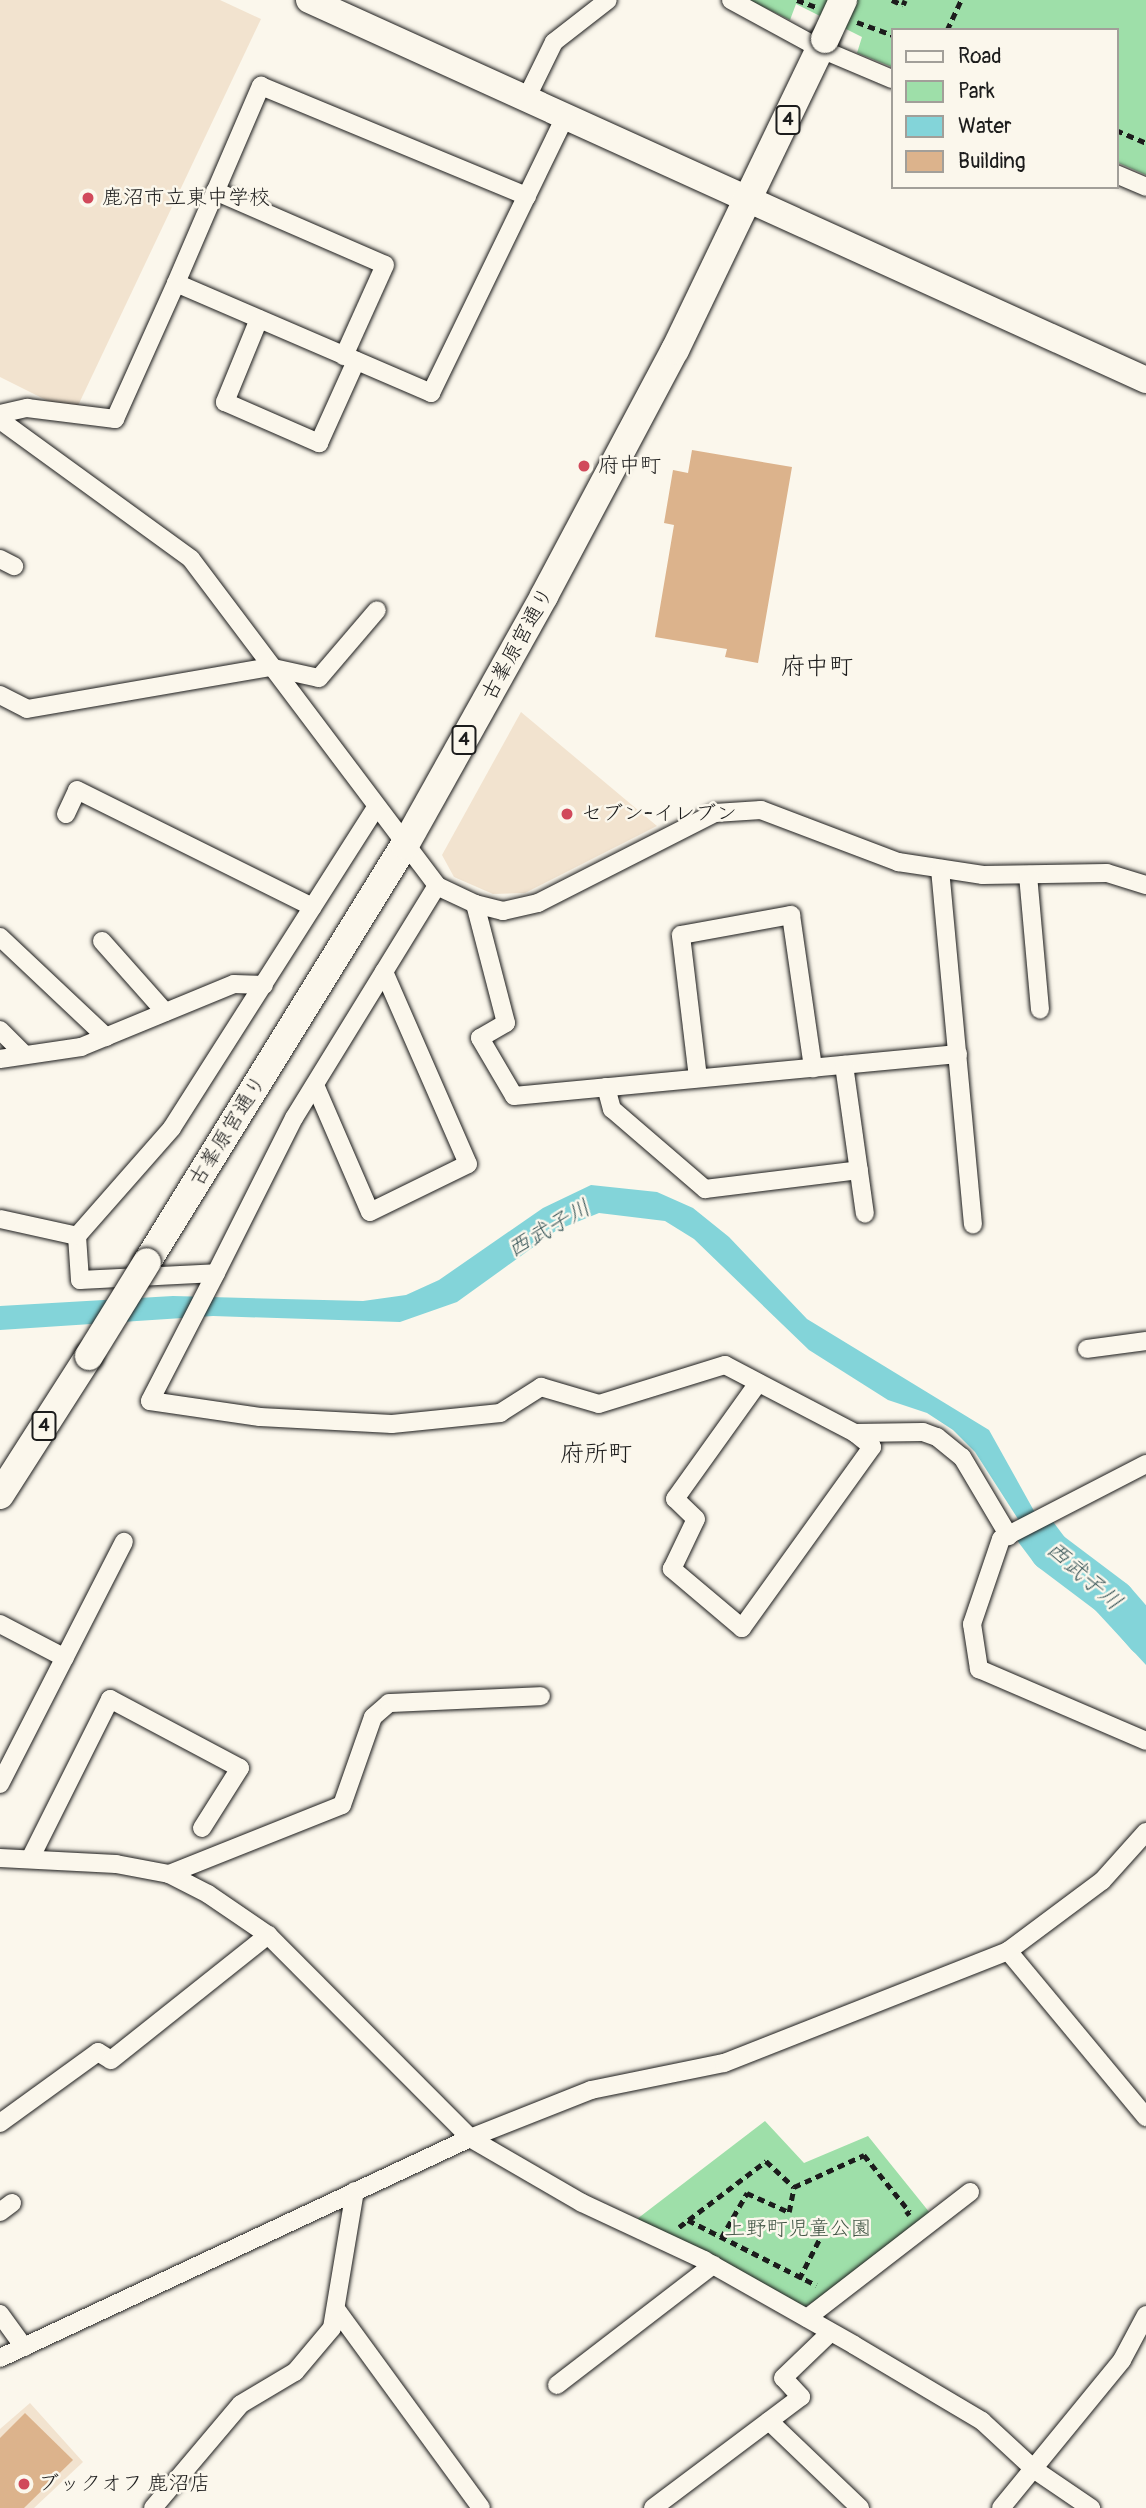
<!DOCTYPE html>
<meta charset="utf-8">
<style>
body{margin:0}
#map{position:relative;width:1146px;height:2508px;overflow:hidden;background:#fbf7ec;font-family:Pangolin,"Klee One",sans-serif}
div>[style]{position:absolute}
.built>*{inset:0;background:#f2e3cf}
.green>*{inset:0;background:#9edfa9}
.water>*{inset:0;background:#83d4d9}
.river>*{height:40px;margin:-20px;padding:0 20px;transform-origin:20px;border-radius:20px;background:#83d4d9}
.building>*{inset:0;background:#dcb38c}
.path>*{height:4.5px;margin-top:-2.25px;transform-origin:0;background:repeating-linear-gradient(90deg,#1c1c1c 0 7px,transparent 0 12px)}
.roads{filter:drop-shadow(0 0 2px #1c1c1c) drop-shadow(0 0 2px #1c1c1c)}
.street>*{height:18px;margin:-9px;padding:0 9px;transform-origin:9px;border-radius:9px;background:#fbf7ec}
.secondary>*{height:26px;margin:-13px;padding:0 13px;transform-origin:13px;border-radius:13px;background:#fbf7ec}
.primary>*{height:28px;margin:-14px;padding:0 14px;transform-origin:14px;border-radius:14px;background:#fbf7ec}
.bridges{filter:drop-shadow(0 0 2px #1c1c1c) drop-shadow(0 0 2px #1c1c1c)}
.primary-bridge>*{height:28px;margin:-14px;padding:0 14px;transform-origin:14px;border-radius:14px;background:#fbf7ec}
.dots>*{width:19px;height:19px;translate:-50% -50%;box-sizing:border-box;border:4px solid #fbf7ec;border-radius:50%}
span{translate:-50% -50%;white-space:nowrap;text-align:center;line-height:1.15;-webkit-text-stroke:5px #fbf7ec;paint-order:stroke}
.shield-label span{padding:2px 5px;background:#fbf7ec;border:2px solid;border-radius:5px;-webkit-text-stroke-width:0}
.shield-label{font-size:19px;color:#1c1c1c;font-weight:700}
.poi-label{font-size:21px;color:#1c1c1c}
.left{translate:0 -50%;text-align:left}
.street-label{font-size:21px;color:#1c1c1c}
.park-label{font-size:21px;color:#435646}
.water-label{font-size:23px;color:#405c5e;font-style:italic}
.quarter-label{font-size:24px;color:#1c1c1c}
.legend{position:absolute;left:891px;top:28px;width:228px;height:161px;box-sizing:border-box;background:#fbf7ec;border:2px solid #a29f99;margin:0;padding:9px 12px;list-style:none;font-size:21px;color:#1c1c1c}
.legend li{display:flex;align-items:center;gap:14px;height:35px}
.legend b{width:35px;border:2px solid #a29f99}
</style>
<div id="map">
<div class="built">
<div style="clip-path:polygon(0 0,220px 0,261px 19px,74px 414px,0 377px)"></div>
<div style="clip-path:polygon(521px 712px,657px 826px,525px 893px,493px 894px,454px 877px,442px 855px)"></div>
<div style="clip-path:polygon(30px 2403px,83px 2462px,34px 2508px,0 2508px,0 2429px)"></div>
</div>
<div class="green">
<div style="clip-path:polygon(749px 0,1146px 0,1146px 175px,1116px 162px,1116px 30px,892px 30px,892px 67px,857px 53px,862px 37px,796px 4px,790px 20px)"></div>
<div style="clip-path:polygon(765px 2121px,804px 2163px,868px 2136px,930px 2213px,823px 2297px,804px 2307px,637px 2219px)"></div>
</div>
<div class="water">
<div style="clip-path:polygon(591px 1185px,657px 1192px,693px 1208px,729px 1237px,807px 1319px,989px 1430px,1053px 1545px,1080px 1577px,1115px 1600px,1146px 1644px,1146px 1665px,1034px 1544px,975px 1452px,953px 1430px,927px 1413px,888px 1400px,809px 1350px,694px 1239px,665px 1221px,599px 1213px,557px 1230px,457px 1302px,400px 1322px,213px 1316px,0 1330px,0 1306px,173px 1296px,363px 1301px,406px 1295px,439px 1280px,543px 1208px)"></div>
</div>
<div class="river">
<div style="left:1035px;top:1531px;width:25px;rotate:53deg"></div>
<div style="left:1050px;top:1551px;width:81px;rotate:37deg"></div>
<div style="left:1115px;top:1600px;width:48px;rotate:49.3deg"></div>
</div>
<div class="building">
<div style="clip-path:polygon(692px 450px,792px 467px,758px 663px,725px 657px,727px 649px,655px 637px,674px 525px,664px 523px,673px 470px,688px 473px)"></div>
<div style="clip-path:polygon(25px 2413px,73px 2460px,24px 2508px,0 2508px,0 2438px)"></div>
</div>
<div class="path">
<div style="left:797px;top:0;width:20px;rotate:20deg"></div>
<div style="left:892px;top:0;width:12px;rotate:24deg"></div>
<div style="left:903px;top:5px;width:5px;rotate:-68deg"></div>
<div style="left:857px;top:22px;width:37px;rotate:20deg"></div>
<div style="left:947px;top:30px;width:33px;rotate:-65deg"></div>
<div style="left:1116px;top:130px;width:33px;rotate:23deg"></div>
<div style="left:688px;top:2220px;width:144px;rotate:26.9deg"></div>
<div style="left:679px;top:2227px;width:109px;rotate:-37.2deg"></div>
<div style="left:766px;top:2161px;width:38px;rotate:43deg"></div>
<div style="left:794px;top:2187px;width:77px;rotate:-24.6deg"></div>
<div style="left:864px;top:2155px;width:73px;rotate:51.1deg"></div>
<div style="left:910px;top:2212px;width:5px;rotate:143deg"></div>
<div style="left:721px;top:2238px;width:52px;rotate:-60deg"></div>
<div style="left:747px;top:2193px;width:46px;rotate:24.3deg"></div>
<div style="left:789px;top:2212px;width:25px;rotate:-79deg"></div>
<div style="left:799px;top:2279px;width:53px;rotate:-62.9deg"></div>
</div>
<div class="roads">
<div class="street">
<div style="left:731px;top:0;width:102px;rotate:28.6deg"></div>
<div style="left:821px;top:49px;width:77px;rotate:22.9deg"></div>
<div style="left:527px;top:97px;width:61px;rotate:-63.9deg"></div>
<div style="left:554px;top:42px;width:68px;rotate:-37.9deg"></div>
<div style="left:1116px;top:174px;width:33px;rotate:23deg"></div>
<div style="left:215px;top:191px;width:185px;rotate:23.5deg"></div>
<div style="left:385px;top:265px;width:100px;rotate:114.3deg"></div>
<div style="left:176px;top:283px;width:215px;rotate:-66.7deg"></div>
<div style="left:261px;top:86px;width:288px;rotate:22.5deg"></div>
<div style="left:259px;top:319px;width:90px;rotate:112.3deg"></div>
<div style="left:225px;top:402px;width:103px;rotate:23.6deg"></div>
<div style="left:319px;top:443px;width:90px;rotate:-65.7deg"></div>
<div style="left:0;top:414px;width:28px;rotate:-13deg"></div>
<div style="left:27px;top:408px;width:89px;rotate:7.1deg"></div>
<div style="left:115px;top:419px;width:149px;rotate:-65.8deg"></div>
<div style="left:176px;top:283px;width:278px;rotate:23.3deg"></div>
<div style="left:431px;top:393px;width:309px;rotate:-64.1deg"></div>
<div style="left:0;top:420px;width:236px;rotate:36deg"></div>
<div style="left:191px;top:559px;width:409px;rotate:53deg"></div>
<div style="left:437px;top:886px;width:42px;rotate:25.3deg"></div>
<div style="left:475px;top:904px;width:29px;rotate:14deg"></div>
<div style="left:503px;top:911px;width:36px;rotate:-13deg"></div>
<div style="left:538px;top:903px;width:199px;rotate:-27deg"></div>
<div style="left:715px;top:813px;width:46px;rotate:-3.7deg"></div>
<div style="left:761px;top:810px;width:147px;rotate:20.8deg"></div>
<div style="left:898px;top:862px;width:86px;rotate:8.7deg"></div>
<div style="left:983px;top:875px;width:124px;rotate:-0.9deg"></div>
<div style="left:1107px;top:873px;width:41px;rotate:17.1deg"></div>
<div style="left:0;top:559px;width:16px;rotate:27deg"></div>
<div style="left:0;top:695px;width:30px;rotate:27deg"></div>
<div style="left:27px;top:709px;width:246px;rotate:-9.8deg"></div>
<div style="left:269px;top:667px;width:51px;rotate:12.4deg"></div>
<div style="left:319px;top:678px;width:89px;rotate:-49.5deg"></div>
<div style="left:375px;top:809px;width:378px;rotate:122.5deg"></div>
<div style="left:172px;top:1128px;width:144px;rotate:131.3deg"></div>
<div style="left:77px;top:1236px;width:44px;rotate:86.1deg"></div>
<div style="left:80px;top:1280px;width:136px;rotate:-2.9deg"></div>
<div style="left:216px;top:1273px;width:174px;rotate:-63.3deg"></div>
<div style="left:294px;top:1118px;width:273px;rotate:-58.4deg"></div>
<div style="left:66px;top:814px;width:26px;rotate:-65deg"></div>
<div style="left:77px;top:790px;width:263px;rotate:26.4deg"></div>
<div style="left:940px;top:869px;width:357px;rotate:84.7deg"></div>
<div style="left:1028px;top:875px;width:135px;rotate:84.9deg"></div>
<div style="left:475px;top:904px;width:123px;rotate:75.4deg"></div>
<div style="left:506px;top:1023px;width:30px;rotate:150deg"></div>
<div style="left:480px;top:1038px;width:67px;rotate:59.6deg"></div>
<div style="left:514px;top:1096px;width:446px;rotate:-5.4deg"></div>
<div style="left:0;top:937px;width:146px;rotate:43.3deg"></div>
<div style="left:102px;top:941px;width:95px;rotate:48.4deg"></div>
<div style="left:0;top:1030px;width:35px;rotate:45deg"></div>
<div style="left:0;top:1059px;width:82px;rotate:-8.4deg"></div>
<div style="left:81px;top:1047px;width:165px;rotate:-22.4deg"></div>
<div style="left:234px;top:984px;width:30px;rotate:2deg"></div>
<div style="left:844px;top:1065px;width:150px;rotate:82deg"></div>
<div style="left:698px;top:1078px;width:144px;rotate:-96.8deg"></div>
<div style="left:681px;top:935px;width:112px;rotate:-10.3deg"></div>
<div style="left:791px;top:915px;width:155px;rotate:81.8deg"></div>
<div style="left:315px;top:1085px;width:138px;rotate:66.6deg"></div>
<div style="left:370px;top:1212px;width:109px;rotate:-26.1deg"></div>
<div style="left:468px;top:1164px;width:210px;rotate:-113.6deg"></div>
<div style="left:606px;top:1087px;width:23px;rotate:75deg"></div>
<div style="left:612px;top:1109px;width:123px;rotate:40.7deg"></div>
<div style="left:705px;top:1189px;width:155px;rotate:-7deg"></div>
<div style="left:0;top:1219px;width:79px;rotate:12.4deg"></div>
<div style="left:216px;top:1273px;width:144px;rotate:117.3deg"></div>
<div style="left:150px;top:1401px;width:111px;rotate:8.3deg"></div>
<div style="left:260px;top:1417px;width:132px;rotate:3deg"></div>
<div style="left:392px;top:1424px;width:109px;rotate:-5.8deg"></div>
<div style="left:500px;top:1413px;width:49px;rotate:-32.4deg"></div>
<div style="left:541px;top:1387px;width:60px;rotate:16.3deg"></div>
<div style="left:599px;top:1404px;width:132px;rotate:-17.2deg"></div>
<div style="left:725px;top:1365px;width:147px;rotate:27.6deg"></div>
<div style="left:855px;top:1433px;width:22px;rotate:39deg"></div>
<div style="left:872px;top:1447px;width:223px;rotate:125.7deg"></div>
<div style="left:742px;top:1628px;width:92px;rotate:-139.9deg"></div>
<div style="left:672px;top:1569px;width:55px;rotate:-64.4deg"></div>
<div style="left:696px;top:1519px;width:29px;rotate:-136deg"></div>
<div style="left:675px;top:1499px;width:143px;rotate:-54.4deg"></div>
<div style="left:1087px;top:1349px;width:60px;rotate:-7.7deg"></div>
<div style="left:855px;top:1433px;width:68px;rotate:-0.8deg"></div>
<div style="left:923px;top:1432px;width:15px;rotate:20deg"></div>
<div style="left:937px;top:1437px;width:32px;rotate:39deg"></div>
<div style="left:962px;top:1457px;width:92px;rotate:59.3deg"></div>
<div style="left:1146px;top:1464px;width:163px;rotate:152.7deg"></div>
<div style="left:1001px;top:1539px;width:90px;rotate:108.8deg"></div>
<div style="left:972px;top:1624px;width:46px;rotate:81.2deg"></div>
<div style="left:979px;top:1669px;width:182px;rotate:23.3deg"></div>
<div style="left:0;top:1624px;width:73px;rotate:27.6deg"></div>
<div style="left:0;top:1784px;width:272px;rotate:-62.9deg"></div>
<div style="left:0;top:1858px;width:116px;rotate:3deg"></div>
<div style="left:116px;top:1864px;width:54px;rotate:10.7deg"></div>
<div style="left:169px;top:1874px;width:44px;rotate:27.1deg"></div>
<div style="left:208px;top:1894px;width:73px;rotate:34.3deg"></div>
<div style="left:268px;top:1935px;width:286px;rotate:45.1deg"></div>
<div style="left:470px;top:2138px;width:129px;rotate:30.1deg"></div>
<div style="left:582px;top:2203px;width:135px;rotate:25deg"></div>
<div style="left:704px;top:2260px;width:172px;rotate:29.5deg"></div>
<div style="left:854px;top:2345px;width:149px;rotate:30.7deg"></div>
<div style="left:982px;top:2421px;width:72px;rotate:42.8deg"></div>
<div style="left:1035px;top:2470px;width:68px;rotate:34.2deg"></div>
<div style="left:30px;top:1859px;width:179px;rotate:-63.4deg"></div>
<div style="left:110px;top:1699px;width:147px;rotate:28deg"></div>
<div style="left:240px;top:1768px;width:71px;rotate:122.3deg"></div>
<div style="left:169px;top:1874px;width:186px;rotate:-21.7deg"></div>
<div style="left:342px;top:1805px;width:93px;rotate:-70.6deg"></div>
<div style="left:373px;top:1717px;width:21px;rotate:-41deg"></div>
<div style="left:389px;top:1703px;width:152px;rotate:-2.6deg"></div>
<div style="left:1008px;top:1951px;width:216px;rotate:50.3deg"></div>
<div style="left:0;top:2123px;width:121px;rotate:-35.9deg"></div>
<div style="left:98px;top:2052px;width:15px;rotate:32deg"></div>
<div style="left:111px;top:2060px;width:201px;rotate:-38.5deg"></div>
<div style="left:0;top:2212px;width:15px;rotate:-37deg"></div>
<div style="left:336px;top:2309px;width:246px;rotate:53.9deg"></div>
<div style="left:0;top:2314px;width:41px;rotate:54deg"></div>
<div style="left:807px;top:2318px;width:206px;rotate:-37.7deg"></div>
<div style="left:0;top:2358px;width:519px;rotate:-25.08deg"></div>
<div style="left:470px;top:2138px;width:130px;rotate:-21.6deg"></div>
<div style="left:591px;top:2090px;width:136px;rotate:-11.5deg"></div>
<div style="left:724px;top:2063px;width:305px;rotate:-21.5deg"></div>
<div style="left:1008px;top:1951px;width:117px;rotate:-36.7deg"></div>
<div style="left:1102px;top:1881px;width:66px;rotate:-48.1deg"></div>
<div style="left:557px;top:2385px;width:197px;rotate:-37.6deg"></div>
<div style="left:769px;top:2421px;width:126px;rotate:43.7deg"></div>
<div style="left:153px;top:2508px;width:136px;rotate:-49.8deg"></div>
<div style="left:241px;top:2404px;width:63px;rotate:-30.7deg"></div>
<div style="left:295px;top:2372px;width:57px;rotate:-49.9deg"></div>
<div style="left:332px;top:2328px;width:139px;rotate:-80.5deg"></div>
<div style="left:653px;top:2508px;width:185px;rotate:-36.9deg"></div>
<div style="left:801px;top:2397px;width:26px;rotate:-133deg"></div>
<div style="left:783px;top:2378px;width:66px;rotate:-43.8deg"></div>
<div style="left:1001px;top:2508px;width:191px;rotate:-50.7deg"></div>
<div style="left:1122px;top:2360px;width:51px;rotate:-61.9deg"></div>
</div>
<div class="secondary">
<div style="left:309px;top:0;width:919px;rotate:24.42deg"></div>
</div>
<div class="primary">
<div style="left:147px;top:1262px;width:490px;rotate:-58.3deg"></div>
<div style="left:405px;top:845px;width:285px;rotate:-60.8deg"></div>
<div style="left:544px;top:596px;width:279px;rotate:-62deg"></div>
<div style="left:675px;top:350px;width:345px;rotate:-64.3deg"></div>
<div style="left:0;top:1495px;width:165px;rotate:-57.4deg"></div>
</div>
</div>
<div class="bridges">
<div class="primary-bridge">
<div style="left:825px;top:39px;width:43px;rotate:-65.2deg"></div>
<div style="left:89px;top:1356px;width:110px;rotate:-58.3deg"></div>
</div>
</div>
<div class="dots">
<div style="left:88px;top:198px;background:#d1495b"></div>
<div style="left:584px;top:466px;background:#d1495b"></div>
<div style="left:567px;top:814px;background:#d1495b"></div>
<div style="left:24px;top:2484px;background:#d1495b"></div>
</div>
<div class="shield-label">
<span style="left:788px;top:120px">4</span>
<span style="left:464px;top:740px">4</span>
<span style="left:44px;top:1426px">4</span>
</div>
<div class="poi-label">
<span class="left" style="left:102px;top:198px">鹿沼市立東中学校</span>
<span class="left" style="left:598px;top:466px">府中町</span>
<span class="left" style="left:581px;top:814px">セブン-イレブン</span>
<span class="left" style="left:38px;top:2484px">ブックオフ 鹿沼店</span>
</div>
<div class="street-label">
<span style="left:518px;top:644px;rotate:-61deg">古峯原宮通り</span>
<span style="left:228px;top:1131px;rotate:-58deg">古峯原宮通り</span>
</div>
<div class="park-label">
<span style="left:798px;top:2229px">上野町児童公園</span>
</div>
<div class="water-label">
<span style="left:549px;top:1229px;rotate:-30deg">西武子川</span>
<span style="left:1084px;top:1576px;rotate:41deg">西武子川</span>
</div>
<div class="quarter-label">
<span style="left:817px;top:667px">府中町</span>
<span style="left:596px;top:1454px">府所町</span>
</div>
<ul class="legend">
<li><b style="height:9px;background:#fbf7ec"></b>Road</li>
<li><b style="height:19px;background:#9edfa9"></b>Park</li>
<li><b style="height:19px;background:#83d4d9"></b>Water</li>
<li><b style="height:19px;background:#dcb38c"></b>Building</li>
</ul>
</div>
